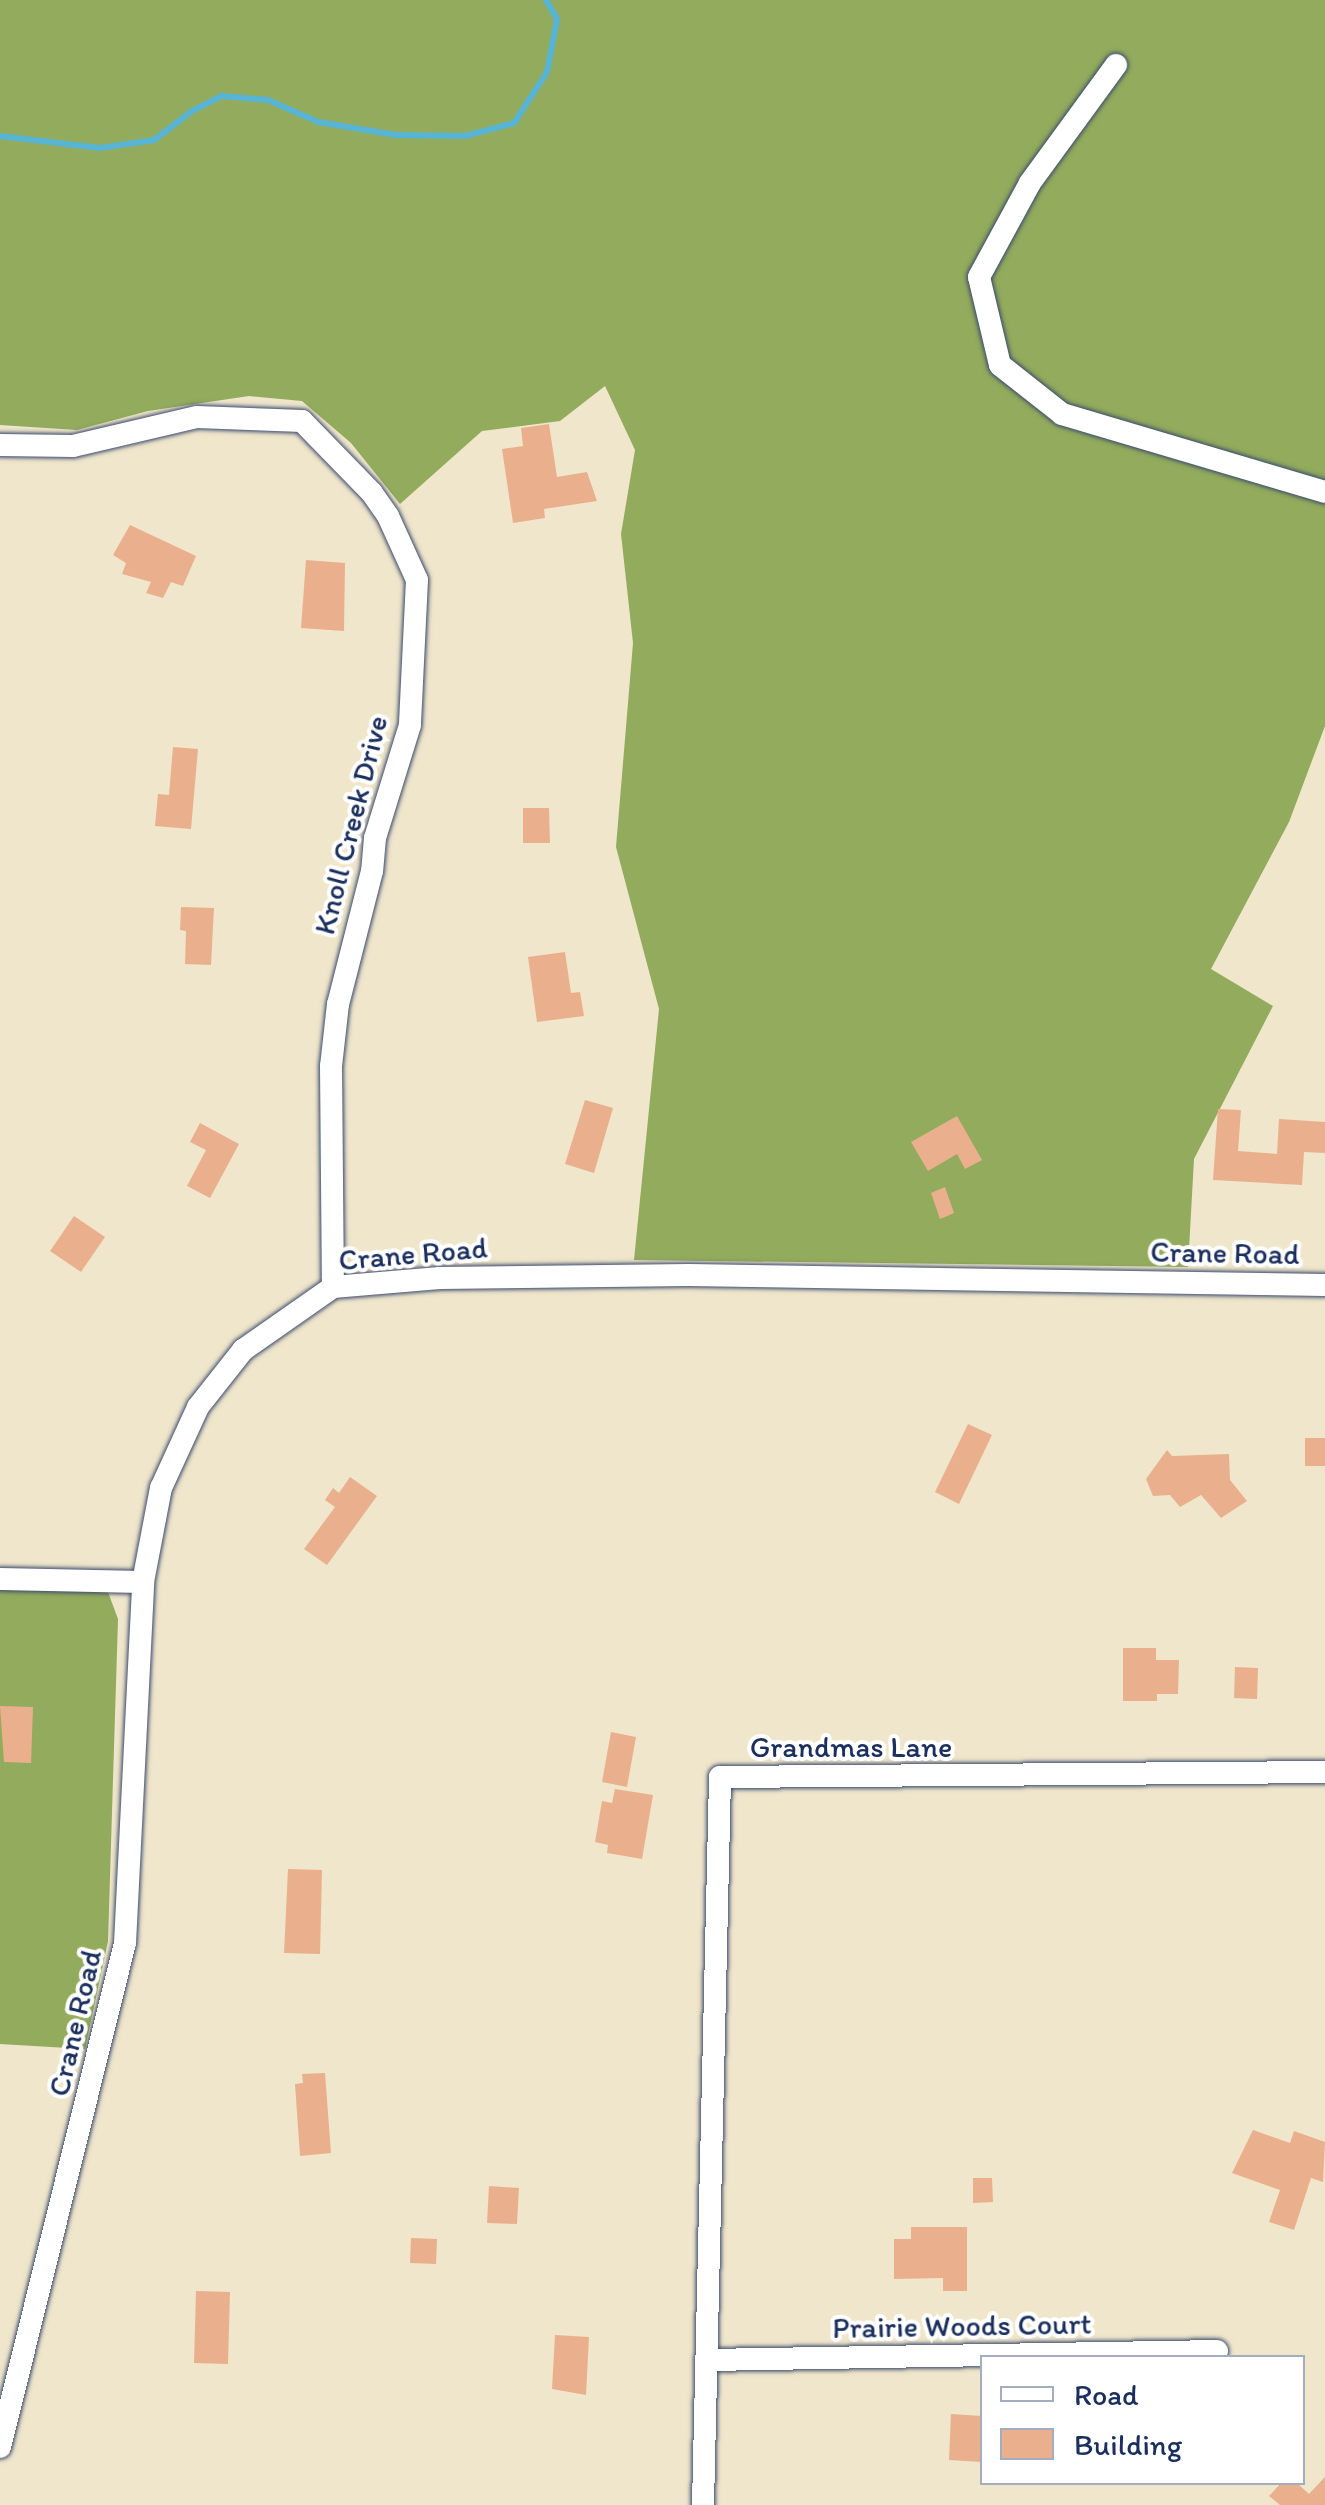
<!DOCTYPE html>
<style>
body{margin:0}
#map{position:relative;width:1325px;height:2505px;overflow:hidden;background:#efe6cb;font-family:Itim,sans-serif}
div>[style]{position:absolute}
.forest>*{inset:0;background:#93ab5c}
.stream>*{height:6px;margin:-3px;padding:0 3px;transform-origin:3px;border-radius:3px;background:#57b4d5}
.building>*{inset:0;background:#eab08d}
.roads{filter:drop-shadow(0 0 2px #3b4a6e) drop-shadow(0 0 2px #3b4a6e)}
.street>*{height:22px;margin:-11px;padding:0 11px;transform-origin:11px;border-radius:11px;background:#fff}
span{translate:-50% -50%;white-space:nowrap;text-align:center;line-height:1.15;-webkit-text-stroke:8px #fff;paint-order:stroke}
.street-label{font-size:30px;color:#1b2f5e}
.legend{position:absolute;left:980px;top:2355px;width:325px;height:130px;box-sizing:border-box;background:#fff;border:2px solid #a4acbf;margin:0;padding:12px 18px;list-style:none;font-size:30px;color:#1b2f5e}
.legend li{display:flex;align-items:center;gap:20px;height:50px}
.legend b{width:50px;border:2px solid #a4acbf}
</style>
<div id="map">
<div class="forest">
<div style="clip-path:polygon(0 0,1325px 0,1325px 726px,1289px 822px,1211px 969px,1273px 1006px,1194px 1159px,1188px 1267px,634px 1260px,659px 1009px,616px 847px,633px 643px,621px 534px,635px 450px,605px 386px,560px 421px,482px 431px,400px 504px,351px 443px,302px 401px,249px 396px,148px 411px,77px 430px,0 425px)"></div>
<div style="clip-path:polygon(0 1585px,108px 1592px,118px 1619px,108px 1941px,85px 2049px,0 2044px)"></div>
</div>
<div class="stream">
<div style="left:0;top:136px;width:101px;rotate:6.8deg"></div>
<div style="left:100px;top:148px;width:55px;rotate:-8.4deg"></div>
<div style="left:154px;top:140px;width:48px;rotate:-37.3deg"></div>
<div style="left:192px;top:111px;width:34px;rotate:-27deg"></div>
<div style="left:222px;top:96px;width:46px;rotate:5deg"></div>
<div style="left:268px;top:100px;width:55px;rotate:23.7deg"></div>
<div style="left:318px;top:122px;width:79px;rotate:9.5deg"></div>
<div style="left:396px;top:135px;width:69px;rotate:0.8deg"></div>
<div style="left:465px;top:136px;width:51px;rotate:-14.9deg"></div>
<div style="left:514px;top:123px;width:61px;rotate:-57.1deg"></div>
<div style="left:547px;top:72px;width:54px;rotate:-79.3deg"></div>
<div style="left:557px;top:19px;width:22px;rotate:-120deg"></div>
</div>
<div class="building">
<div style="clip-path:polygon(549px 424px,557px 477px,587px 472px,597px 501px,544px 509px,545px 518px,513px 523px,502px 449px,523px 446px,521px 428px)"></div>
<div style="clip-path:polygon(130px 525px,196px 556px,183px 586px,171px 582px,163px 598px,146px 593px,151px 582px,122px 574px,126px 563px,113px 555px)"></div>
<div style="clip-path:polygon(306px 560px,345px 563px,344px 631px,301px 628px)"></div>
<div style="clip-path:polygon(173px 747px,198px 749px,191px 829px,155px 826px,158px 794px,169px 795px)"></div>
<div style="clip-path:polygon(523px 808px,549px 808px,550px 843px,523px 843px)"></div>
<div style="clip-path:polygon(181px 907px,214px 908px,211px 965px,185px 964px,186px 931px,180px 930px)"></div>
<div style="clip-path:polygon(565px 952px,571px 993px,580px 992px,584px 1016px,537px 1022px,528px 957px)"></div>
<div style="clip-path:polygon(585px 1100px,613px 1108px,594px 1173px,565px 1164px)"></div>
<div style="clip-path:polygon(1218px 1109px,1241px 1110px,1238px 1151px,1277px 1154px,1279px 1119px,1325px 1122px,1325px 1153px,1304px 1152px,1302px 1185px,1213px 1180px)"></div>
<div style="clip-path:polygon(957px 1116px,982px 1160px,965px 1169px,957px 1154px,928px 1171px,911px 1142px)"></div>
<div style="clip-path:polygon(200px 1123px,239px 1144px,210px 1198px,187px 1186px,206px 1150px,190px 1142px)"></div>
<div style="clip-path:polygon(945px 1187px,954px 1213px,940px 1219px,931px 1193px)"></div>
<div style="clip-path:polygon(74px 1216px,105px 1237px,81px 1272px,50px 1251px)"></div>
<div style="clip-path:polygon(968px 1424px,992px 1435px,959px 1504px,935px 1492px)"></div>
<div style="clip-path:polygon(1305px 1438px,1325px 1438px,1325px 1466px,1305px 1466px)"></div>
<div style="clip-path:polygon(1167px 1450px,1172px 1456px,1229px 1454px,1230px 1480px,1247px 1501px,1221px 1518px,1201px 1495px,1180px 1507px,1170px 1495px,1153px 1496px,1146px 1479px)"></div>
<div style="clip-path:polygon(350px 1477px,377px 1496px,327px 1565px,304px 1549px,335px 1507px,325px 1500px,333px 1488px,339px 1493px)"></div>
<div style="clip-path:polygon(1123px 1648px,1156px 1648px,1156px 1660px,1179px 1660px,1178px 1694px,1157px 1694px,1157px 1701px,1123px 1701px)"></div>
<div style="clip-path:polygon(1235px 1667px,1258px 1668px,1257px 1699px,1234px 1698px)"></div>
<div style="clip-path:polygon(0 1706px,33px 1707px,31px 1763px,4px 1762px)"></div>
<div style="clip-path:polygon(611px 1732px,636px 1737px,627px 1787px,602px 1782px)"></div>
<div style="clip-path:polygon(615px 1789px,653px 1795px,642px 1859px,607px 1853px,608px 1845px,595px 1842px,602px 1801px,612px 1803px)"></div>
<div style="clip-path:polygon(288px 1869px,322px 1870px,320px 1954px,284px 1953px)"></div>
<div style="clip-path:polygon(325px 2073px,331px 2153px,300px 2156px,295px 2084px,303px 2083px,302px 2074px)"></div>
<div style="clip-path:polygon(1253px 2130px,1290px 2143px,1294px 2131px,1325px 2142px,1323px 2182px,1311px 2178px,1294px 2230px,1269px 2222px,1280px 2190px,1232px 2173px)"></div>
<div style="clip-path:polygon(973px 2178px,992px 2178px,993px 2202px,973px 2203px)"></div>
<div style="clip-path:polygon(489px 2186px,519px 2188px,517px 2224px,487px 2223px)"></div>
<div style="clip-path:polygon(911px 2227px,967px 2227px,967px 2291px,943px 2291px,943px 2278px,894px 2279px,894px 2239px,911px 2239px)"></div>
<div style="clip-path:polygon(411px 2238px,437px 2239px,436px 2264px,410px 2263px)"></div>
<div style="clip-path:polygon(196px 2291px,230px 2292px,228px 2364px,194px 2363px)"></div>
<div style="clip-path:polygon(555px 2335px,589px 2337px,586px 2395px,552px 2389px)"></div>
<div style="clip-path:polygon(951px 2414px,982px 2416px,982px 2462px,949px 2460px)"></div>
<div style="clip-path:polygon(1325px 2477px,1325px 2505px,1280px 2505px,1269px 2496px,1282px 2482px,1296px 2482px,1309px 2494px)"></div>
</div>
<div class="roads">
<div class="street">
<div style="left:1116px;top:65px;width:146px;rotate:126.1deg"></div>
<div style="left:1030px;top:183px;width:107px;rotate:118.5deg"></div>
<div style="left:979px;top:277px;width:90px;rotate:76.6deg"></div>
<div style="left:1000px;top:365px;width:79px;rotate:38.3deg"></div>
<div style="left:1062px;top:414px;width:274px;rotate:16.5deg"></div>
<div style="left:0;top:445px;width:73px;rotate:0.8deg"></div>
<div style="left:73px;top:446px;width:127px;rotate:-13.2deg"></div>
<div style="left:197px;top:417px;width:105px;rotate:2.2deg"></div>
<div style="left:302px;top:421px;width:100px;rotate:45.8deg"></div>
<div style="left:372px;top:493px;width:28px;rotate:55deg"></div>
<div style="left:388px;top:516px;width:70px;rotate:65.6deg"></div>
<div style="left:417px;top:580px;width:145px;rotate:92.8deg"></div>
<div style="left:410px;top:725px;width:118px;rotate:107.2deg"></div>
<div style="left:375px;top:838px;width:33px;rotate:95deg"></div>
<div style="left:372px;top:871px;width:137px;rotate:104.3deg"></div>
<div style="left:338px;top:1004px;width:62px;rotate:96.4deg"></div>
<div style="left:331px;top:1066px;width:221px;rotate:89.5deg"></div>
<div style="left:0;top:1579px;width:143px;rotate:1.2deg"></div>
<div style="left:708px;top:2360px;width:509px;rotate:-1.01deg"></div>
<div style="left:0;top:2447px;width:519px;rotate:-76.07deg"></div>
<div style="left:125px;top:1943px;width:361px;rotate:-87.1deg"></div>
<div style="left:143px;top:1582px;width:96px;rotate:-79.2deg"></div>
<div style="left:161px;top:1488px;width:89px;rotate:-65.4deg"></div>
<div style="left:198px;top:1407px;width:73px;rotate:-51.7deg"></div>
<div style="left:243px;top:1350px;width:110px;rotate:-35deg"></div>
<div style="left:333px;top:1287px;width:107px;rotate:-4.8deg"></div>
<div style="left:440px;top:1278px;width:249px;rotate:-0.7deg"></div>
<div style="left:689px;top:1275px;width:636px;rotate:0.9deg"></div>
<div style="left:703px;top:2505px;width:728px;rotate:-88.66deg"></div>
<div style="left:720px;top:1777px;width:605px;rotate:-0.47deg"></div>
</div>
</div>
<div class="street-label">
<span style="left:351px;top:825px;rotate:-76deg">Knoll Creek Drive</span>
<span style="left:1225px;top:1253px;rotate:1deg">Crane Road</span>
<span style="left:413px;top:1254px;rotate:-5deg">Crane Road</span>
<span style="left:851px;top:1747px">Grandmas Lane</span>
<span style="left:75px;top:2023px;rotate:-77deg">Crane Road</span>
<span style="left:962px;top:2326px;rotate:-1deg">Prairie Woods Court</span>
</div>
<ul class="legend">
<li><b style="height:12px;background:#fff"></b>Road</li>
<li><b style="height:28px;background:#eab08d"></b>Building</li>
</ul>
</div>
